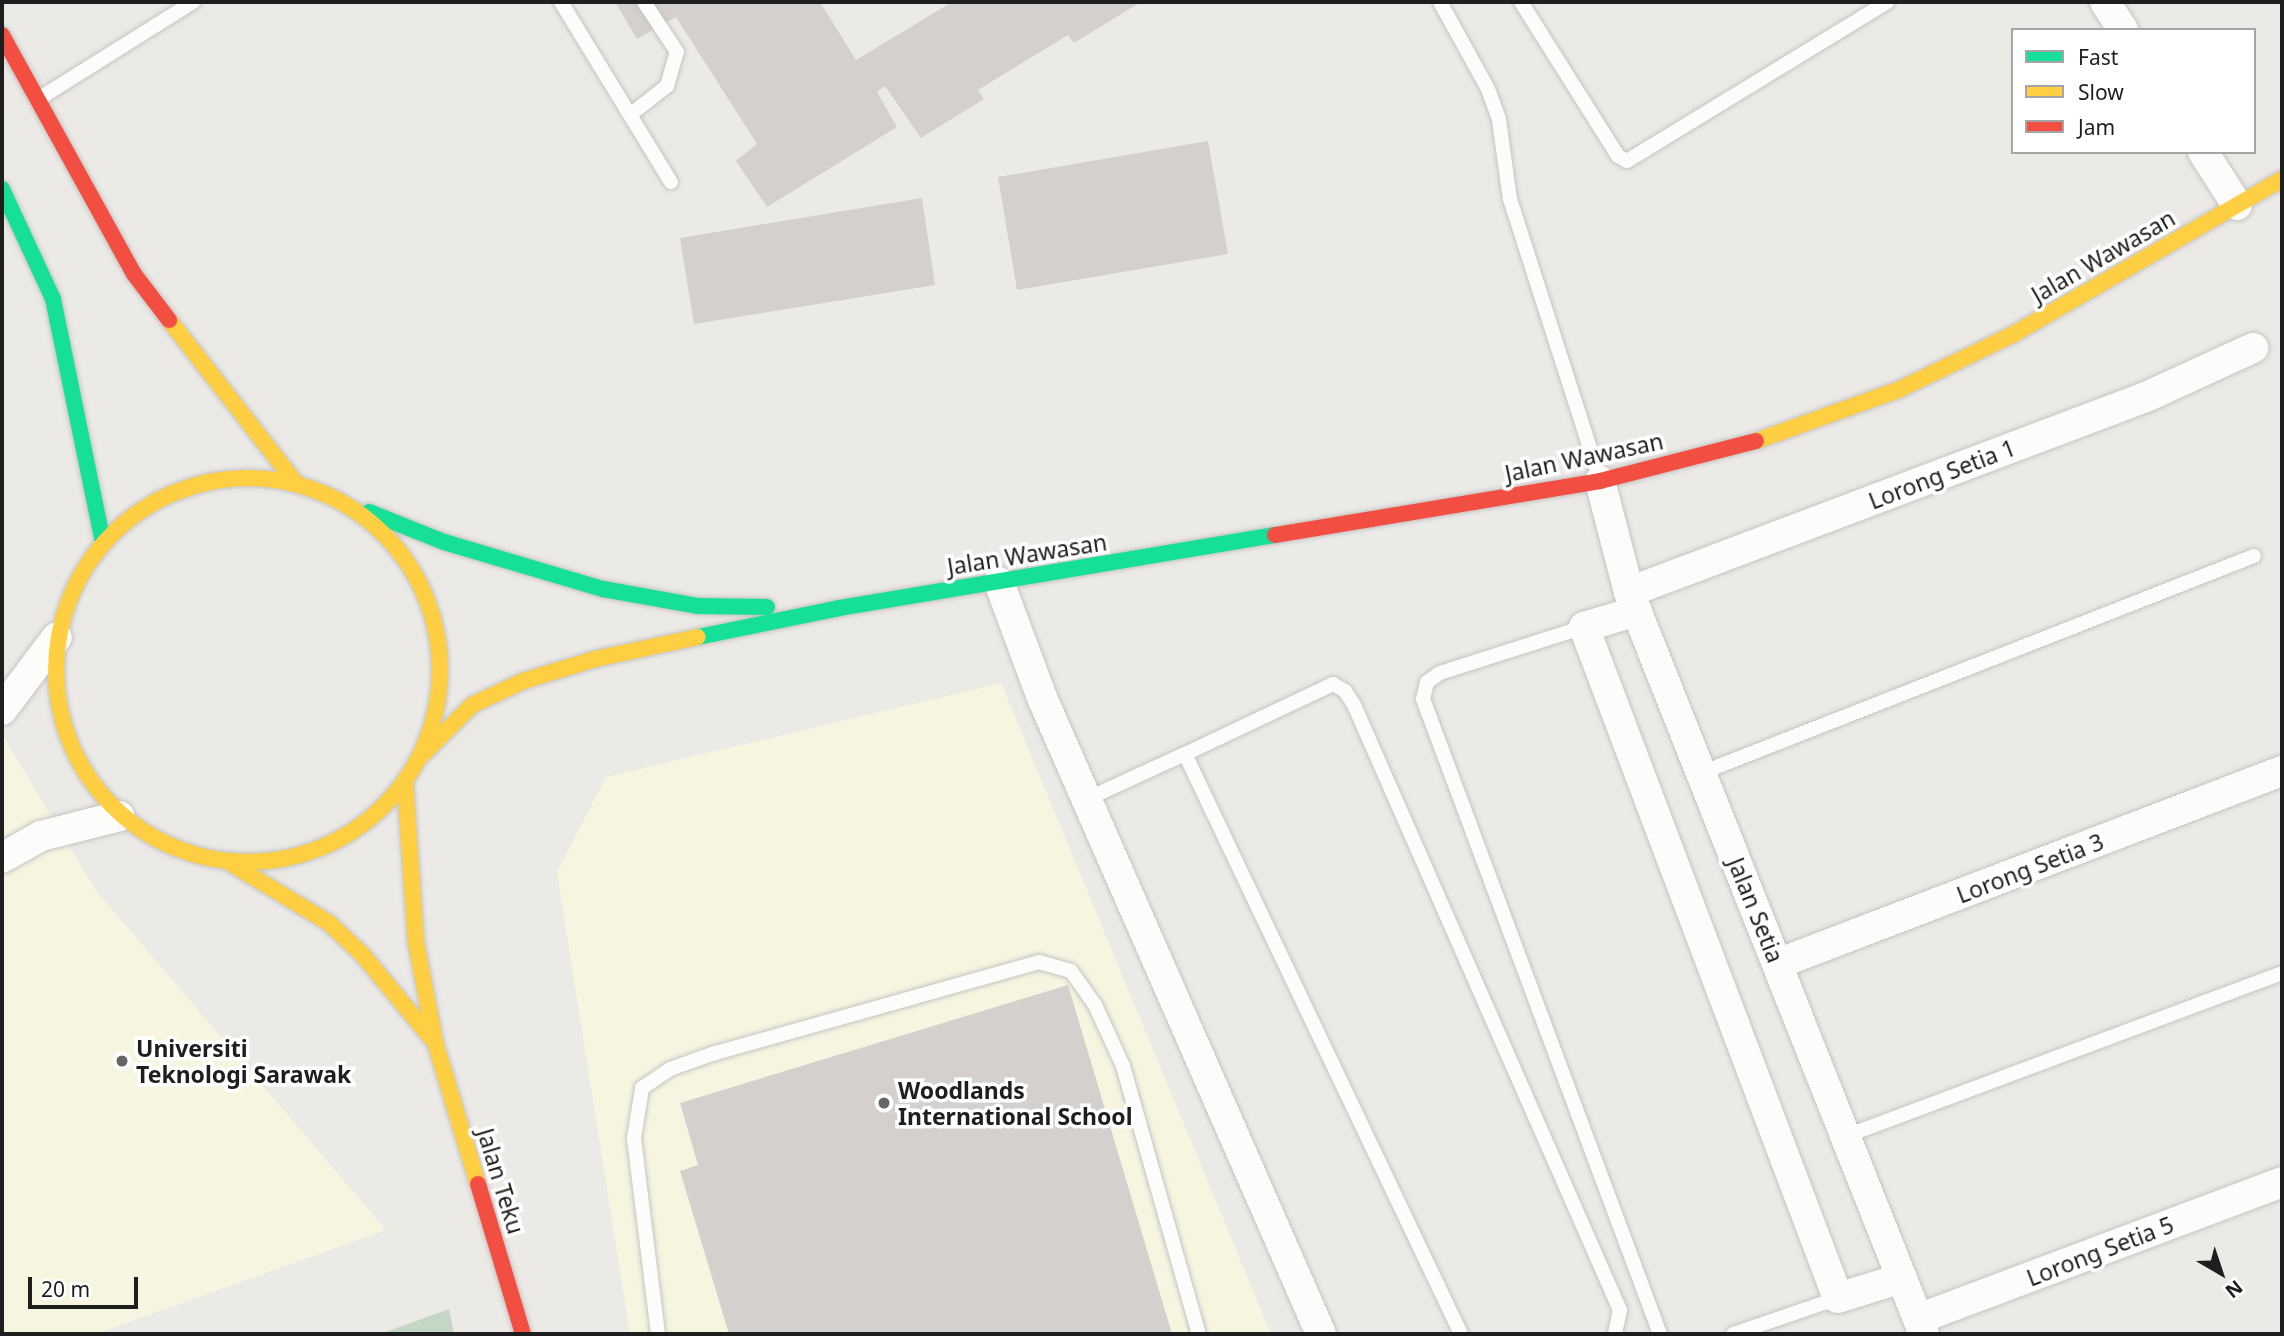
<!DOCTYPE html>
<style>
body{margin:0}
#map{position:relative;width:2284px;height:1336px;overflow:hidden;background:#eceae6;font-family:"Noto Sans",sans-serif}
div>[style]{position:absolute}
.education>*{inset:0;background:#f6f5e0}
.cemetery>*{inset:0;background:#c4d7c4}
.building>*{inset:0;background:#d3d0cd}
.roads{filter:drop-shadow(0 0 2px #c5c4c2) drop-shadow(0 0 2px #c5c4c2)}
.lane>*{height:14px;margin:-7px;padding:0 7px;transform-origin:7px;border-radius:7px;background:#fcfcfb}
.street>*{height:30px;margin:-15px;padding:0 15px;transform-origin:15px;border-radius:15px;background:#fcfcfb}
.fast>*{height:16px;margin:-8px;padding:0 8px;transform-origin:8px;border-radius:8px;background:#16e098}
.slow>*{height:16px;margin:-8px;padding:0 8px;transform-origin:8px;border-radius:8px;background:#ffcf43}
.slow>.ring{margin:-8px;padding:0;box-sizing:content-box;background:none;border:16px solid #ffcf43;border-radius:50%}
.jam>*{height:16px;margin:-8px;padding:0 8px;transform-origin:8px;border-radius:8px;background:#f24e42}
.dots>*{width:19px;height:19px;translate:-50% -50%;box-sizing:border-box;border:4px solid #fff;border-radius:50%}
span{translate:-50% -50%;white-space:nowrap;text-align:center;line-height:1.15;-webkit-text-stroke:7px #fff;paint-order:stroke}
.street-label{font-size:23px;color:#1e1e1e}
.poi-label{font-size:23px;color:#1e1e1e;font-weight:700}
.left{translate:0 -50%;text-align:left}
.frame{position:absolute;inset:0;border:4px solid #1e1e1e;pointer-events:none}
.legend{position:absolute;left:2011px;top:28px;width:245px;height:126px;box-sizing:border-box;background:#fff;border:2px solid #a5a5a5;margin:0;padding:9px 12px;list-style:none;font-size:21px;color:#1e1e1e}
.legend li{display:flex;align-items:center;gap:14px;height:35px}
.legend b{width:35px;border:2px solid #a5a5a5}
.north{position:absolute;left:2186px;top:1238px;width:70px;height:70px;-webkit-text-stroke:5px #fff;paint-order:stroke;rotate:141deg;font-size:19px;font-weight:700;line-height:28px;text-align:center;color:#1e1e1e}
.north::after{content:'';display:block;margin:auto;width:24px;height:32px;background:#1e1e1e;clip-path:polygon(50% 0,100% 100%,50% 72%,0 100%)}
.scale{position:absolute;left:28px;top:1277px;width:110px;height:32px;box-sizing:border-box;border:4px solid #1e1e1e;border-top:0;padding-left:9px;font-size:21px;line-height:24px;white-space:nowrap;color:#1e1e1e;-webkit-text-stroke:5px #fff;paint-order:stroke}
</style>
<div id="map">
<div class="education">
<div style="clip-path:polygon(1001px 683px,1271px 1334px,630px 1334px,557px 872px,606px 777px)"></div>
<div style="clip-path:polygon(2px 734px,97px 892px,386px 1230px,96px 1334px,2px 1334px)"></div>
</div>
<div class="cemetery">
<div style="clip-path:polygon(449px 1309px,454px 1334px,380px 1334px)"></div>
</div>
<div class="building">
<div style="clip-path:polygon(615px 2px,820px 2px,856px 60px,952px 2px,1141px 2px,1074px 43px,1068px 35px,978px 90px,984px 99px,921px 138px,885px 86px,877px 92px,897px 127px,767px 207px,736px 161px,757px 144px,676px 17px,637px 39px)"></div>
<div style="clip-path:polygon(1208px 141px,1228px 254px,1017px 290px,998px 177px)"></div>
<div style="clip-path:polygon(922px 198px,935px 285px,694px 324px,680px 238px)"></div>
<div style="clip-path:polygon(1068px 985px,1172px 1334px,729px 1334px,680px 1171px,698px 1165px,680px 1103px)"></div>
</div>
<div class="roads">
<div class="lane">
<div style="left:561px;top:2px;width:211px;rotate:58.6deg"></div>
<div style="left:1440px;top:2px;width:99px;rotate:61.1deg"></div>
<div style="left:1488px;top:89px;width:33px;rotate:70deg"></div>
<div style="left:1499px;top:120px;width:80px;rotate:82.1deg"></div>
<div style="left:1510px;top:199px;width:294px;rotate:72.2deg"></div>
<div style="left:1521px;top:2px;width:182px;rotate:57.8deg"></div>
<div style="left:1618px;top:156px;width:10px;rotate:29deg"></div>
<div style="left:1627px;top:161px;width:305px;rotate:-31.4deg"></div>
<div style="left:40px;top:98px;width:181px;rotate:-32.1deg"></div>
<div style="left:631px;top:114px;width:46px;rotate:-37.9deg"></div>
<div style="left:667px;top:86px;width:35px;rotate:-74deg"></div>
<div style="left:677px;top:52px;width:60px;rotate:-123.4deg"></div>
<div style="left:1584px;top:627px;width:151px;rotate:162.3deg"></div>
<div style="left:1440px;top:673px;width:16px;rotate:145deg"></div>
<div style="left:1427px;top:682px;width:17px;rotate:103deg"></div>
<div style="left:1423px;top:699px;width:678px;rotate:69.53deg"></div>
<div style="left:1701px;top:773px;width:594px;rotate:-21.43deg"></div>
<div style="left:1087px;top:799px;width:108px;rotate:-24.7deg"></div>
<div style="left:1846px;top:1136px;width:465px;rotate:-20.5deg"></div>
<div style="left:658px;top:1334px;width:197px;rotate:-97deg"></div>
<div style="left:634px;top:1138px;width:51px;rotate:-80.9deg"></div>
<div style="left:642px;top:1088px;width:34px;rotate:-34deg"></div>
<div style="left:670px;top:1069px;width:45px;rotate:-19.7deg"></div>
<div style="left:712px;top:1054px;width:340px;rotate:-15.7deg"></div>
<div style="left:1039px;top:962px;width:33px;rotate:16deg"></div>
<div style="left:1071px;top:971px;width:42px;rotate:54.8deg"></div>
<div style="left:1095px;top:1005px;width:67px;rotate:65.3deg"></div>
<div style="left:1123px;top:1066px;width:279px;rotate:74.2deg"></div>
<div style="left:1461px;top:1334px;width:642px;rotate:-115.45deg"></div>
<div style="left:1185px;top:754px;width:164px;rotate:-25.3deg"></div>
<div style="left:1333px;top:684px;width:14px;rotate:30deg"></div>
<div style="left:1345px;top:691px;width:17px;rotate:57deg"></div>
<div style="left:1354px;top:705px;width:661px;rotate:66.27deg"></div>
<div style="left:1620px;top:1310px;width:25px;rotate:102deg"></div>
<div style="left:1733px;top:1334px;width:111px;rotate:-18.9deg"></div>
</div>
<div class="street">
<div style="left:2105px;top:2px;width:33px;rotate:57deg"></div>
<div style="left:2203px;top:152px;width:63px;rotate:57.3deg"></div>
<div style="left:1600px;top:481px;width:115px;rotate:75.4deg"></div>
<div style="left:1629px;top:592px;width:798px;rotate:68.32deg"></div>
<div style="left:999px;top:582px;width:126px;rotate:69.6deg"></div>
<div style="left:1043px;top:700px;width:692px;rotate:66.32deg"></div>
<div style="left:1629px;top:592px;width:553px;rotate:-20.67deg"></div>
<div style="left:2146px;top:397px;width:118px;rotate:-24.6deg"></div>
<div style="left:1637px;top:611px;width:55px;rotate:163.2deg"></div>
<div style="left:1584px;top:627px;width:717px;rotate:69.27deg"></div>
<div style="left:1838px;top:1298px;width:67px;rotate:-17.4deg"></div>
<div style="left:2px;top:710px;width:91px;rotate:-53deg"></div>
<div style="left:2px;top:858px;width:45px;rotate:-29.4deg"></div>
<div style="left:41px;top:836px;width:81px;rotate:-14.2deg"></div>
<div style="left:1777px;top:964px;width:541px;rotate:-20.92deg"></div>
<div style="left:1918px;top:1319px;width:389px;rotate:-20.6deg"></div>
</div>
<div class="fast">
<div style="left:2px;top:189px;width:121px;rotate:65.1deg"></div>
<div style="left:53px;top:299px;width:249px;rotate:78.4deg"></div>
<div style="left:369px;top:512px;width:81px;rotate:21.8deg"></div>
<div style="left:444px;top:542px;width:166px;rotate:16.5deg"></div>
<div style="left:603px;top:589px;width:97px;rotate:10.1deg"></div>
<div style="left:698px;top:606px;width:69px;rotate:0.8deg"></div>
<div style="left:698px;top:637px;width:144px;rotate:-11.6deg"></div>
<div style="left:839px;top:608px;width:442px;rotate:-9.5deg"></div>
</div>
<div class="slow">
<div style="left:169px;top:320px;width:205px;rotate:52.1deg"></div>
<div style="left:1756px;top:441px;width:151px;rotate:-19.8deg"></div>
<div style="left:1898px;top:390px;width:127px;rotate:-25.8deg"></div>
<div style="left:2012px;top:335px;width:312px;rotate:-30deg"></div>
<div class="ring" style="left:56px;top:478px;width:368px;height:368px"></div>
<div style="left:421px;top:756px;width:72px;rotate:-45deg"></div>
<div style="left:472px;top:705px;width:56px;rotate:-25.2deg"></div>
<div style="left:523px;top:681px;width:75px;rotate:-17deg"></div>
<div style="left:595px;top:659px;width:105px;rotate:-12.1deg"></div>
<div style="left:405px;top:782px;width:160px;rotate:86.1deg"></div>
<div style="left:416px;top:942px;width:102px;rotate:79.2deg"></div>
<div style="left:435px;top:1042px;width:148px;rotate:73.2deg"></div>
<div style="left:230px;top:863px;width:116px;rotate:31.2deg"></div>
<div style="left:329px;top:923px;width:45px;rotate:43.2deg"></div>
<div style="left:362px;top:954px;width:112px;rotate:50.5deg"></div>
</div>
<div class="jam">
<div style="left:2px;top:35px;width:273px;rotate:61.1deg"></div>
<div style="left:134px;top:274px;width:58px;rotate:52.7deg"></div>
<div style="left:1275px;top:535px;width:329px;rotate:-9.4deg"></div>
<div style="left:1600px;top:481px;width:161px;rotate:-14.4deg"></div>
<div style="left:478px;top:1184px;width:157px;rotate:73.3deg"></div>
</div>
</div>
<div class="dots">
<div style="left:122px;top:1061px;background:#666564"></div>
<div style="left:884px;top:1103px;background:#666564"></div>
</div>
<div class="street-label">
<span style="left:2103px;top:256px;rotate:-30deg">Jalan Wawasan</span>
<span style="left:1584px;top:457px;rotate:-12deg">Jalan Wawasan</span>
<span style="left:1942px;top:474px;rotate:-21deg">Lorong Setia 1</span>
<span style="left:1027px;top:554px;rotate:-9deg">Jalan Wawasan</span>
<span style="left:2030px;top:868px;rotate:-21deg">Lorong Setia 3</span>
<span style="left:1756px;top:910px;rotate:68deg">Jalan Setia</span>
<span style="left:501px;top:1181px;rotate:73deg">Jalan Teku</span>
<span style="left:2100px;top:1251px;rotate:-21deg">Lorong Setia 5</span>
</div>
<div class="poi-label">
<span class="left" style="left:136px;top:1061px">Universiti<br>Teknologi Sarawak</span>
<span class="left" style="left:898px;top:1103px">Woodlands<br>International School</span>
</div>
<div class="frame"></div>
<ul class="legend">
<li><b style="height:9px;background:#16e098"></b>Fast</li>
<li><b style="height:9px;background:#ffcf43"></b>Slow</li>
<li><b style="height:9px;background:#f24e42"></b>Jam</li>
</ul>
<div class="north">N</div>
<div class="scale">20 m</div>
</div>
